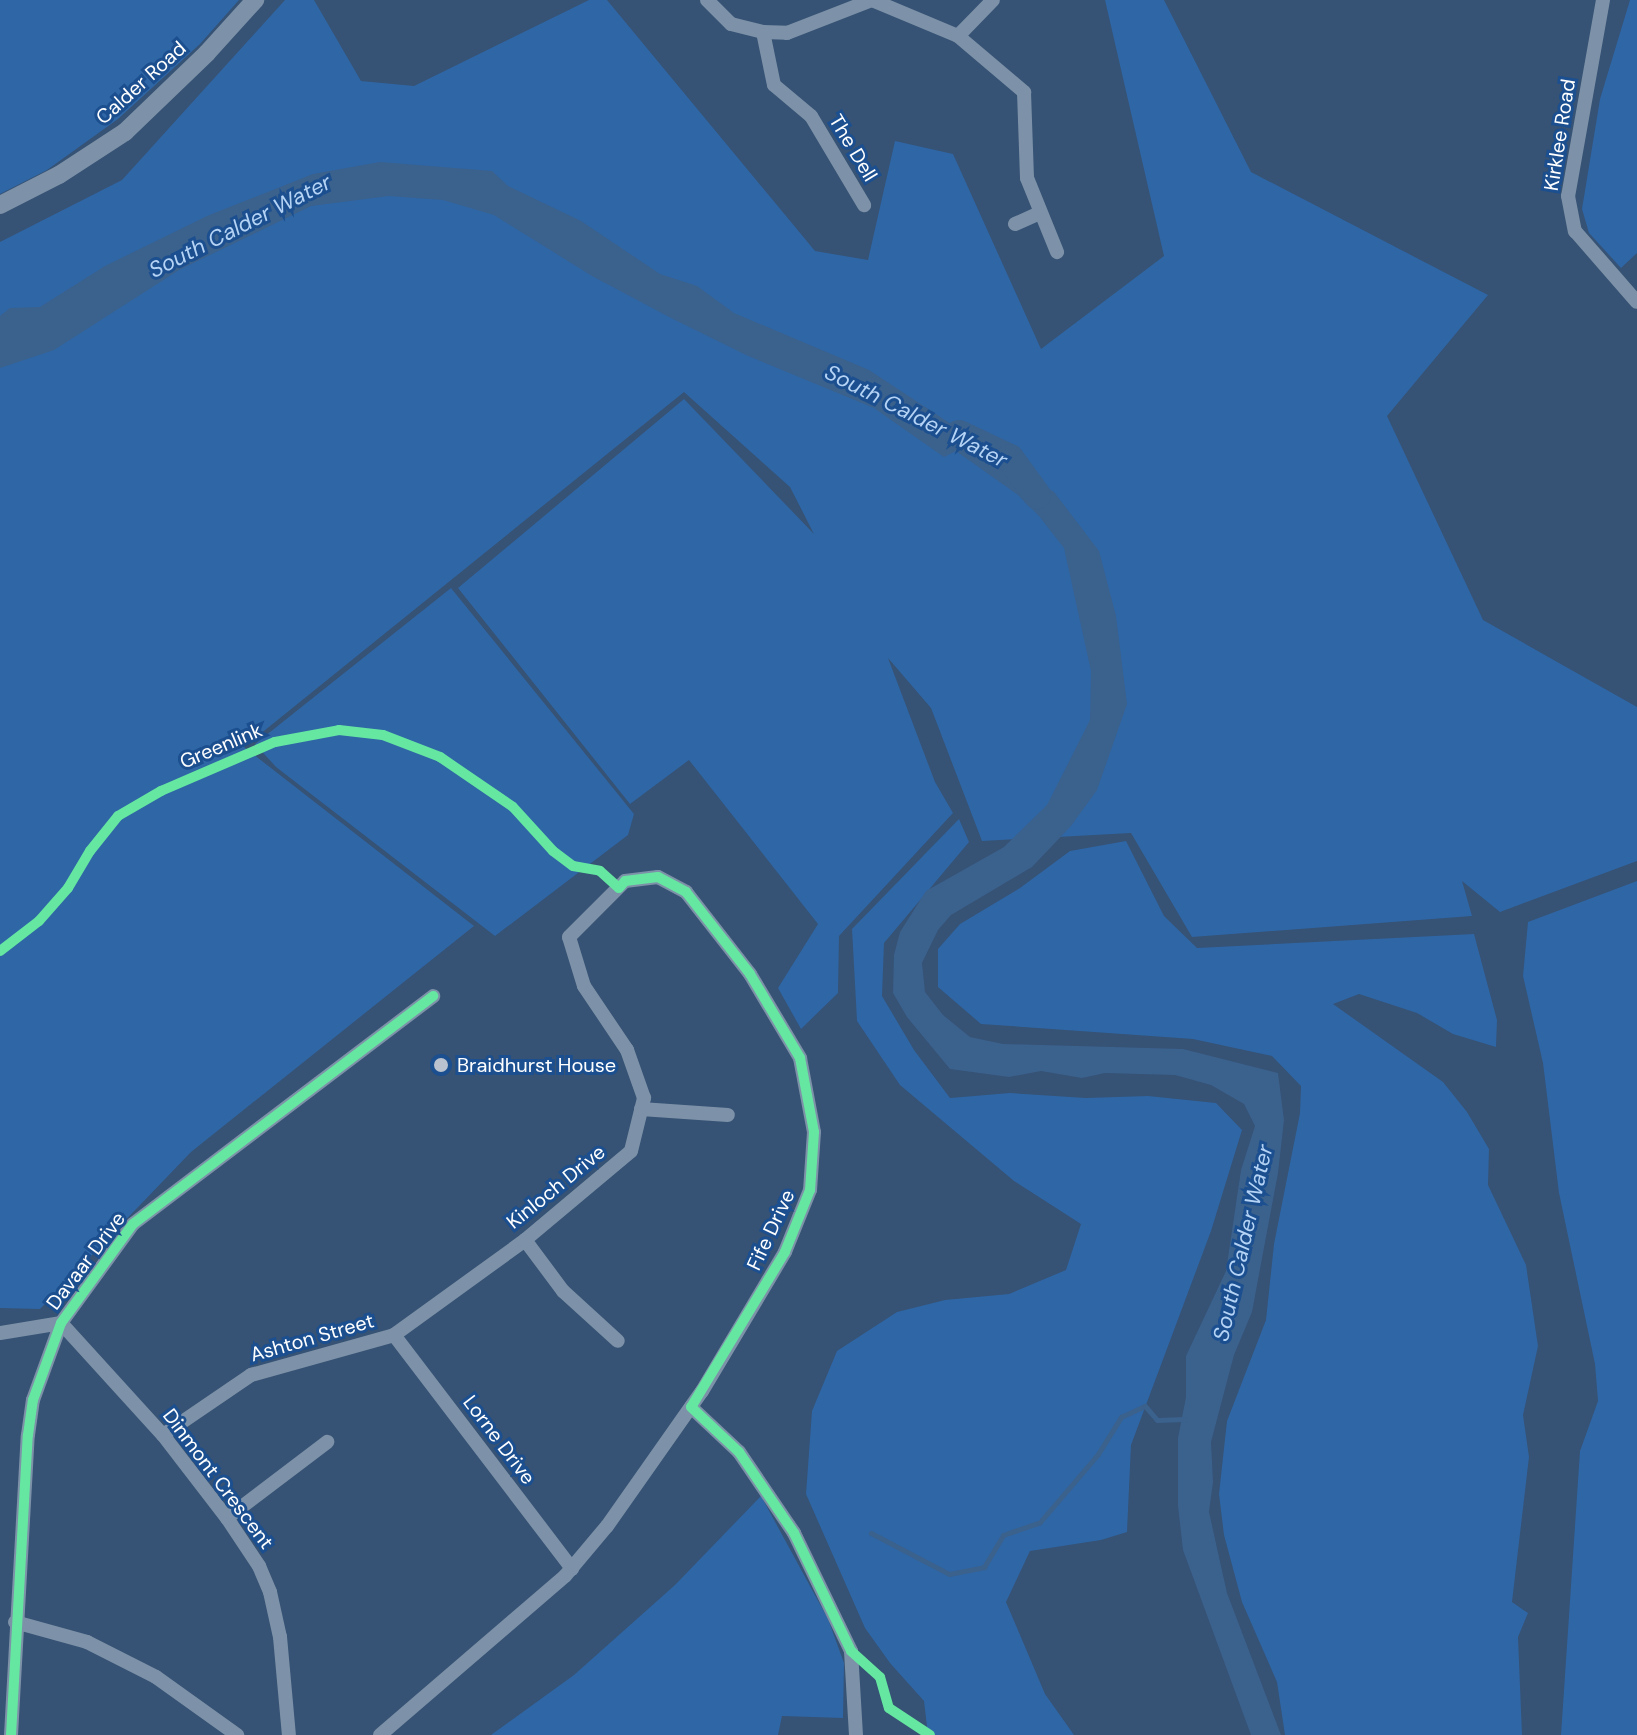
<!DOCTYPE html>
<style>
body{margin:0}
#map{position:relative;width:1637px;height:1735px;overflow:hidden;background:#365274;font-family:"DM Sans",sans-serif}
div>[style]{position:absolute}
.green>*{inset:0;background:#2f66a5}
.water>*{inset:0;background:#3b618d}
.stream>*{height:5px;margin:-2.5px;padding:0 2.5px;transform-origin:2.5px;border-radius:2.5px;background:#3b618d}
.river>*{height:28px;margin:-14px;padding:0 14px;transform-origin:14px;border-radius:14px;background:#3b618d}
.minor>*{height:14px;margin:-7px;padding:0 7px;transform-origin:7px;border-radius:7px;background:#7d92a8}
.tertiary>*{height:18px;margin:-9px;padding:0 9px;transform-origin:9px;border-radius:9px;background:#7d92a8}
.cycleway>*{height:10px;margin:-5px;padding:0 5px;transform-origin:5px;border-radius:5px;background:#66e7a1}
.dots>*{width:22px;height:22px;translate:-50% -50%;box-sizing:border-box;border:4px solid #1b4f8f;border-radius:50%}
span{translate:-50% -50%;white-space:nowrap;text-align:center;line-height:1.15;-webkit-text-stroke:6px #1b4f8f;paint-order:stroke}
.street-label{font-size:20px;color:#fff}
.poi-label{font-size:20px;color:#fff}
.left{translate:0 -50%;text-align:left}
.water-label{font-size:22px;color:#b5d3f5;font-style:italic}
</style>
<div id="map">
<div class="green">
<div style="clip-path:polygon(0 0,239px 0,200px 44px,118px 119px,47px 170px,0 194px)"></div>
<div style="clip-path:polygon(285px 0,314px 0,361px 81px,414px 86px,589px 0,607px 0,815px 251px,868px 260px,895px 141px,953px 154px,1041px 349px,1164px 256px,1105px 0,1164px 0,1251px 172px,1488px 295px,1387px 416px,1483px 620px,1637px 707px,1637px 861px,1500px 912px,1462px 881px,1472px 916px,1192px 937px,1131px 833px,982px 841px,931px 708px,888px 658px,935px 782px,953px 813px,839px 936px,838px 993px,801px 1029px,778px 988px,818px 924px,689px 760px,630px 804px,458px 588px,684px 399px,814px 534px,790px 487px,684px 392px,244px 747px,474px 926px,191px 1152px,40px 1309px,0 1308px,0 242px,122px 180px)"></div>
<div style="clip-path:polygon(1630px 0,1637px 0,1637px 253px,1621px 268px,1589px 233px,1582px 209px,1600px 99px)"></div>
<div style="clip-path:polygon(451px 588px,634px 814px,628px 835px,495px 936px,276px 767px,255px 744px)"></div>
<div style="clip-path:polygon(959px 819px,969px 842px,884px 943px,882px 996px,914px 1050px,950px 1098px,1010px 1093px,1086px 1098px,1148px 1096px,1216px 1103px,1242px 1130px,1211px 1231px,1131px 1445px,1127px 1532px,1101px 1540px,1030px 1551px,1006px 1602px,1045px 1694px,1074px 1735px,928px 1735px,924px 1701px,890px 1663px,865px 1628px,806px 1494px,812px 1411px,837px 1351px,897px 1312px,945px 1300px,1009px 1294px,1066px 1270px,1081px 1224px,1014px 1181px,900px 1085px,857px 1021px,852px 929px)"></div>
<div style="clip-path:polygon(1126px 841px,1164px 916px,1197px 948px,1474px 934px,1497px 1020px,1496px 1047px,1453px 1034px,1417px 1013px,1359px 994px,1333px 1004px,1443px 1082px,1467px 1112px,1489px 1149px,1488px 1185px,1526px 1265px,1538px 1346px,1523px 1415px,1529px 1457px,1512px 1602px,1528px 1613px,1518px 1637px,1522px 1735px,1285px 1735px,1277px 1682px,1242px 1602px,1224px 1535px,1219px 1494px,1227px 1421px,1266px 1320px,1274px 1244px,1300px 1113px,1301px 1086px,1272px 1056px,1193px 1039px,981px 1024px,938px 987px,938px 949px,960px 924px,1020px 888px,1070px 851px)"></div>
<div style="clip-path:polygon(1637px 881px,1637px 1735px,1561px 1735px,1580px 1451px,1598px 1401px,1595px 1364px,1559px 1193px,1543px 1063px,1523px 976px,1528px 922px)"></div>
<div style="clip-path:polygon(761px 1496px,828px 1619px,844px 1663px,843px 1718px,782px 1716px,778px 1735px,491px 1735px,574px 1675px,675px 1585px)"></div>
</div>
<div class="water">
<div style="clip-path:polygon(380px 162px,492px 171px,508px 186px,581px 221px,660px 274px,697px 286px,734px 313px,869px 370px,1054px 492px,1099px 551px,1116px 616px,1127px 704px,1097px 790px,1071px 826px,1032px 867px,951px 915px,938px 930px,922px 963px,925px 992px,943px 1015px,970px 1037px,1003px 1044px,1183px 1049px,1278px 1073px,1284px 1120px,1278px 1173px,1252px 1312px,1234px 1355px,1211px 1442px,1213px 1482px,1209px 1512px,1227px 1593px,1281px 1735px,1251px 1735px,1183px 1550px,1178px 1506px,1178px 1438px,1186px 1397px,1186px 1356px,1226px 1271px,1241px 1170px,1255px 1126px,1244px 1104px,1211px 1085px,1175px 1075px,1105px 1073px,1082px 1078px,1041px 1071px,1009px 1077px,950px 1069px,907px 1017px,893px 993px,894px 955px,900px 932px,926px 891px,1004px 847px,1047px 805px,1090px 720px,1091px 671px,1064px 548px,1039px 516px,1018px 495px,956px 451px,944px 457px,874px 408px,746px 355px,671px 318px,592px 276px,494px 215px,443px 200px,389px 196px,311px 206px,179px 270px,54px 350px,0 368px,0 316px,10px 308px,40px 307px,105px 266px,207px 216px,313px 174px)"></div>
</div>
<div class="stream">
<div style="left:871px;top:1533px;width:88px;rotate:27.7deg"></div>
<div style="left:949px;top:1574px;width:36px;rotate:-11deg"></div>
<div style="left:984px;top:1567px;width:37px;rotate:-59deg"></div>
<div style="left:1003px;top:1535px;width:39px;rotate:-19deg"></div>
<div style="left:1040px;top:1522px;width:89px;rotate:-49.5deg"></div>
<div style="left:1098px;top:1454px;width:44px;rotate:-58.1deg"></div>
<div style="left:1121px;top:1417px;width:26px;rotate:-25deg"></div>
<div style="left:1145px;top:1406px;width:18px;rotate:49deg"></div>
<div style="left:1157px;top:1420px;width:28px;rotate:-2deg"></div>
</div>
<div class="river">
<div style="left:959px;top:434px;width:56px;rotate:25.2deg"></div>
<div style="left:1010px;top:458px;width:46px;rotate:53.9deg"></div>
</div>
<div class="minor">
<div style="left:707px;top:0;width:34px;rotate:45deg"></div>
<div style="left:731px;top:24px;width:33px;rotate:14deg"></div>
<div style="left:763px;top:32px;width:24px;rotate:2deg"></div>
<div style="left:787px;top:33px;width:91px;rotate:-21.2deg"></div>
<div style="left:872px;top:0;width:93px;rotate:22.7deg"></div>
<div style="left:958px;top:36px;width:87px;rotate:40.3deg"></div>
<div style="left:1024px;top:92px;width:86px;rotate:88deg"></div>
<div style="left:1027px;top:178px;width:80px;rotate:67.9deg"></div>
<div style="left:1603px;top:0;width:199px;rotate:100.1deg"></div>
<div style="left:1568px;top:196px;width:36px;rotate:79deg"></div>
<div style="left:1575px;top:231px;width:94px;rotate:48.9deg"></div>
<div style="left:763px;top:32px;width:54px;rotate:78.3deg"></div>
<div style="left:774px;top:85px;width:48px;rotate:40deg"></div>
<div style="left:811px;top:116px;width:104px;rotate:59.2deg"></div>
<div style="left:958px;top:36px;width:50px;rotate:-45.8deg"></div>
<div style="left:1015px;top:224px;width:27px;rotate:-24deg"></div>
<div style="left:641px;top:1109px;width:87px;rotate:3.9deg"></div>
<div style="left:525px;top:1240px;width:64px;rotate:53.3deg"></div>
<div style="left:563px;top:1291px;width:74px;rotate:42.3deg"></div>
<div style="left:0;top:1333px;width:62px;rotate:-9.3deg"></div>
<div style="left:61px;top:1323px;width:151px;rotate:47.7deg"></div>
<div style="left:163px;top:1435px;width:105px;rotate:52.4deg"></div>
<div style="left:227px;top:1518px;width:58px;rotate:56.3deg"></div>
<div style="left:259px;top:1566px;width:28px;rotate:67deg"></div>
<div style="left:270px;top:1592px;width:46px;rotate:77.5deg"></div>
<div style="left:280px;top:1637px;width:98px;rotate:84.8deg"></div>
<div style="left:394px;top:1335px;width:294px;rotate:52.7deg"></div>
<div style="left:691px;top:1407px;width:66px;rotate:43.2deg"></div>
<div style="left:739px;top:1452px;width:98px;rotate:55.8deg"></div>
<div style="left:794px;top:1533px;width:131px;rotate:64.2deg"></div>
<div style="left:851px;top:1651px;width:84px;rotate:86.6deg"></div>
<div style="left:163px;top:1435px;width:107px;rotate:-34.3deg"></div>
<div style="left:251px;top:1375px;width:148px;rotate:-15.6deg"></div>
<div style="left:394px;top:1335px;width:162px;rotate:-35.9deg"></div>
<div style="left:525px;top:1240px;width:138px;rotate:-40deg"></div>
<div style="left:631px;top:1151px;width:55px;rotate:-76.2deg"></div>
<div style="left:644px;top:1098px;width:51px;rotate:-109.5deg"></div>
<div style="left:627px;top:1050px;width:77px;rotate:-123.9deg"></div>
<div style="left:584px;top:986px;width:51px;rotate:-107deg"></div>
<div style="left:569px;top:937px;width:79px;rotate:-45deg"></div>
<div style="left:625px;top:881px;width:33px;rotate:-7deg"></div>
<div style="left:658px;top:877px;width:32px;rotate:28deg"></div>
<div style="left:686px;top:892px;width:104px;rotate:52deg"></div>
<div style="left:750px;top:974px;width:98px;rotate:59.2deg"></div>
<div style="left:800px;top:1058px;width:75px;rotate:79.3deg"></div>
<div style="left:814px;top:1132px;width:58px;rotate:93.9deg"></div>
<div style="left:810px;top:1190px;width:67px;rotate:112deg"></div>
<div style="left:785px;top:1252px;width:162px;rotate:120.8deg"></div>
<div style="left:702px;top:1391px;width:165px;rotate:125.1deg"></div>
<div style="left:607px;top:1526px;width:65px;rotate:130deg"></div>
<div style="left:565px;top:1576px;width:244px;rotate:139.3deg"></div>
<div style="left:227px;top:1518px;width:126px;rotate:-37.2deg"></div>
<div style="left:15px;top:1622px;width:75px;rotate:15.5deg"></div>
<div style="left:87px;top:1642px;width:77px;rotate:26.9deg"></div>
<div style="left:156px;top:1677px;width:100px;rotate:35.6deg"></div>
<div style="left:11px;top:1735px;width:300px;rotate:-86.8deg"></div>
<div style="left:28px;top:1435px;width:35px;rotate:-82deg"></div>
<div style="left:33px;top:1400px;width:82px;rotate:-70deg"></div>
<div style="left:61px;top:1323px;width:122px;rotate:-54deg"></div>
<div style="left:133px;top:1224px;width:377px;rotate:-37.2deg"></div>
</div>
<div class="tertiary">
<div style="left:0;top:205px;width:66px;rotate:-27deg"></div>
<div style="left:59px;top:175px;width:79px;rotate:-33.1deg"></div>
<div style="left:125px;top:132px;width:114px;rotate:-43.9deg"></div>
<div style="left:207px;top:53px;width:72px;rotate:-47.8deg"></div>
</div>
<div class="cycleway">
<div style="left:0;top:951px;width:49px;rotate:-37.6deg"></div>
<div style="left:39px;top:921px;width:44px;rotate:-48.7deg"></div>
<div style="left:68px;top:888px;width:43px;rotate:-59.3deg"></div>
<div style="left:90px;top:851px;width:45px;rotate:-51.3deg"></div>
<div style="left:118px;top:816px;width:50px;rotate:-30.2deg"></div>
<div style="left:161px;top:791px;width:124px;rotate:-23.3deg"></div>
<div style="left:275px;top:742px;width:65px;rotate:-10.6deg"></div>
<div style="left:339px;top:730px;width:44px;rotate:6.5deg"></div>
<div style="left:383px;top:735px;width:61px;rotate:21.1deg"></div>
<div style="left:440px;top:757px;width:88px;rotate:34.4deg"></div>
<div style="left:513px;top:807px;width:59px;rotate:47.7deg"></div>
<div style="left:553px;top:851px;width:25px;rotate:37deg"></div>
<div style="left:573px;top:866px;width:27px;rotate:10deg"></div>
<div style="left:600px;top:871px;width:25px;rotate:42deg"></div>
<div style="left:619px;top:888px;width:9px;rotate:-49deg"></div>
<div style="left:625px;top:881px;width:33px;rotate:-7deg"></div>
<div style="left:658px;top:877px;width:32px;rotate:28deg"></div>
<div style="left:686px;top:892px;width:104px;rotate:52deg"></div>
<div style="left:750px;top:974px;width:98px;rotate:59.2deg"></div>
<div style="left:800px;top:1058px;width:75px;rotate:79.3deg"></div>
<div style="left:814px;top:1132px;width:58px;rotate:93.9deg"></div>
<div style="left:810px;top:1190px;width:67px;rotate:112deg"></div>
<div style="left:785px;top:1252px;width:181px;rotate:121.2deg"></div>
<div style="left:691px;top:1407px;width:66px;rotate:43.2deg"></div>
<div style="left:739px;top:1452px;width:98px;rotate:55.8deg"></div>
<div style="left:794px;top:1533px;width:131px;rotate:64.2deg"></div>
<div style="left:851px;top:1651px;width:39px;rotate:42deg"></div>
<div style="left:880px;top:1677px;width:32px;rotate:74deg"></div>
<div style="left:889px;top:1708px;width:49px;rotate:33.4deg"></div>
<div style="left:11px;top:1735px;width:300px;rotate:-86.8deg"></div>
<div style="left:28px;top:1435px;width:35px;rotate:-82deg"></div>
<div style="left:33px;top:1400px;width:82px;rotate:-70deg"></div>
<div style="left:61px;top:1323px;width:122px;rotate:-54deg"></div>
<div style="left:133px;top:1224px;width:377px;rotate:-37.2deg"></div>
</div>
<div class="dots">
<div style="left:441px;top:1065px;background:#b9c2ce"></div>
</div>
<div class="street-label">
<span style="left:141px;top:83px;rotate:-42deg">Calder Road</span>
<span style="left:1560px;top:135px;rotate:-81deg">Kirklee Road</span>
<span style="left:853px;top:148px;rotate:59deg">The Dell</span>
<span style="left:221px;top:746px;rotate:-23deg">Greenlink</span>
<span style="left:556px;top:1187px;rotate:-39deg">Kinloch Drive</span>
<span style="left:771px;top:1230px;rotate:-65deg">Fife Drive</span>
<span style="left:86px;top:1261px;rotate:-53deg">Davaar Drive</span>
<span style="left:312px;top:1338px;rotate:-16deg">Ashton Street</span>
<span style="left:499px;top:1440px;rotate:53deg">Lorne Drive</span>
<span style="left:218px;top:1479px;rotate:53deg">Dinmont Crescent</span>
</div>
<div class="poi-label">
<span class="left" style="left:457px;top:1065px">Braidhurst House</span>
</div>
<div class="water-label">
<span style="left:240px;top:226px;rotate:-27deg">South Calder Water</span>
<span style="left:916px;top:416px;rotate:27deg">South Calder Water</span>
<span style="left:1243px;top:1243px;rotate:-77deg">South Calder Water</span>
</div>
</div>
